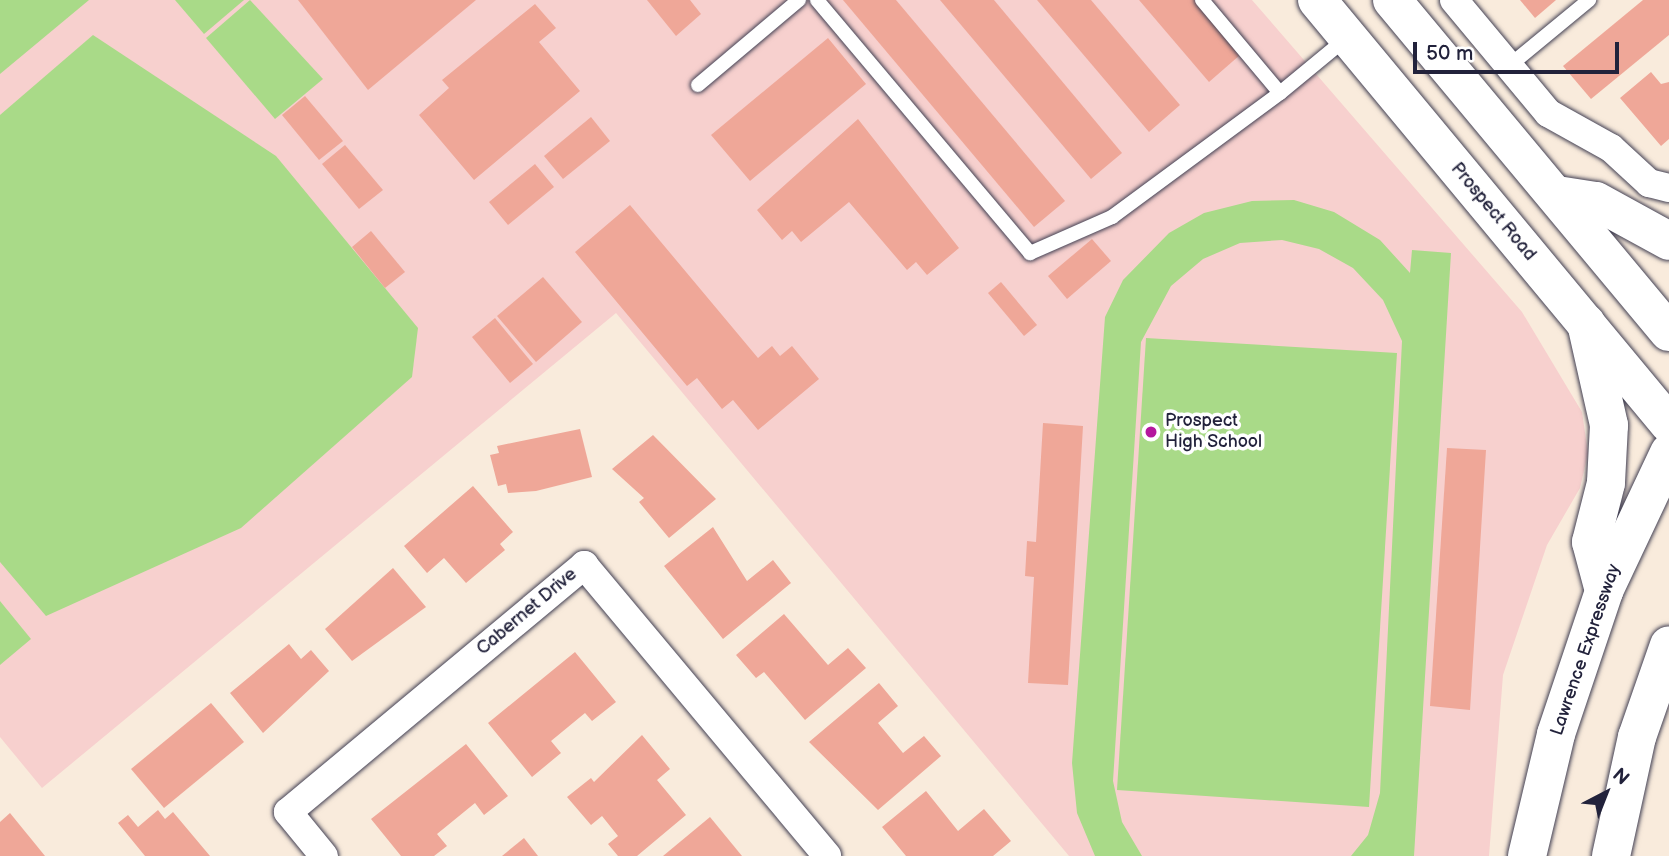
<!DOCTYPE html>
<style>
body{margin:0}
#map{position:relative;width:1669px;height:856px;overflow:hidden;background:#f9ebdc;font-family:"Balsamiq Sans",sans-serif}
div>[style]{position:absolute}
.built>*{inset:0;background:#f7d0ce}
.green>*{inset:0;background:#a9da88}
.building>*{inset:0;background:#efa798}
.roads{filter:drop-shadow(0 0 2px #424053) drop-shadow(0 0 2px #424053)}
.lane>*{height:14px;margin:-7px;padding:0 7px;transform-origin:7px;border-radius:7px;background:#fff}
.street>*{height:28px;margin:-14px;padding:0 14px;transform-origin:14px;border-radius:14px;background:#fff}
.primary>*{height:38px;margin:-19px;padding:0 19px;transform-origin:19px;border-radius:19px;background:#fff}
.highway>*{height:38px;margin:-19px;padding:0 19px;transform-origin:19px;border-radius:19px;background:#fff}
.dots>*{width:19px;height:19px;translate:-50% -50%;box-sizing:border-box;border:4px solid #fff;border-radius:50%}
span{translate:-50% -50%;white-space:nowrap;text-align:center;line-height:1.15;-webkit-text-stroke:7px #fff;paint-order:stroke}
.street-label{font-size:18px;color:#22223b}
.poi-label{font-size:18px;color:#22223b}
.left{translate:0 -50%;text-align:left}
.north{position:absolute;left:1571px;top:758px;width:70px;height:70px;-webkit-text-stroke:5px #fff;paint-order:stroke;rotate:42deg;font-size:19px;font-weight:700;line-height:28px;text-align:center;color:#22223b}
.north::after{content:'';display:block;margin:auto;width:24px;height:32px;background:#22223b;clip-path:polygon(50% 0,100% 100%,50% 72%,0 100%)}
.scale{position:absolute;left:1413px;top:42px;width:206px;height:32px;box-sizing:border-box;border:4px solid #22223b;border-top:0;padding-left:9px;font-size:21px;line-height:24px;white-space:nowrap;color:#22223b;-webkit-text-stroke:5px #fff;paint-order:stroke}
</style>
<div id="map">
<div class="built">
<div style="clip-path:polygon(0 0,1252px 0,1522px 312px,1582px 412px,1588px 453px,1580px 488px,1547px 545px,1503px 675px,1489px 856px,1069px 856px,616px 313px,42px 788px,0 737px)"></div>
</div>
<div class="green">
<div style="clip-path:polygon(0 0,89px 0,0 74px)"></div>
<div style="clip-path:polygon(175px 0,244px 0,204px 34px)"></div>
<div style="clip-path:polygon(250px 0,323px 79px,275px 119px,206px 38px)"></div>
<div style="clip-path:polygon(93px 35px,276px 156px,418px 328px,412px 377px,241px 528px,46px 616px,0 562px,0 115px)"></div>
<div style="clip-path:polygon(1294px 200px,1334px 212px,1380px 240px,1410px 273px,1412px 250px,1451px 253px,1414px 856px,1351px 856px,1368px 835px,1380px 793px,1402px 341px,1383px 300px,1353px 268px,1319px 249px,1282px 240px,1240px 243px,1203px 259px,1171px 286px,1141px 342px,1113px 781px,1122px 822px,1142px 856px,1095px 856px,1077px 813px,1072px 763px,1105px 317px,1123px 280px,1169px 233px,1204px 213px,1252px 201px)"></div>
<div style="clip-path:polygon(1146px 338px,1397px 353px,1369px 807px,1117px 790px)"></div>
<div style="clip-path:polygon(0 601px,31px 639px,0 665px)"></div>
</div>
<div class="building">
<div style="clip-path:polygon(298px 0,476px 0,368px 90px)"></div>
<div style="clip-path:polygon(647px 0,690px 0,701px 14px,676px 36px)"></div>
<div style="clip-path:polygon(843px 0,896px 0,1065px 201px,1034px 227px)"></div>
<div style="clip-path:polygon(940px 0,994px 0,1122px 153px,1091px 179px)"></div>
<div style="clip-path:polygon(1037px 0,1091px 0,1180px 105px,1149px 132px)"></div>
<div style="clip-path:polygon(1139px 0,1194px 0,1240px 55px,1209px 82px)"></div>
<div style="clip-path:polygon(1520px 0,1556px 0,1535px 18px)"></div>
<div style="clip-path:polygon(1643px 0,1669px 0,1669px 35px,1591px 99px,1563px 66px)"></div>
<div style="clip-path:polygon(535px 4px,556px 28px,539px 42px,580px 91px,474px 180px,419px 115px,449px 88px,442px 80px)"></div>
<div style="clip-path:polygon(828px 38px,866px 84px,750px 181px,711px 135px)"></div>
<div style="clip-path:polygon(1651px 72px,1661px 84px,1669px 82px,1669px 139px,1661px 146px,1620px 98px)"></div>
<div style="clip-path:polygon(305px 96px,343px 141px,319px 160px,282px 115px)"></div>
<div style="clip-path:polygon(591px 117px,610px 141px,563px 179px,544px 156px)"></div>
<div style="clip-path:polygon(858px 119px,959px 248px,927px 275px,916px 262px,907px 270px,849px 202px,801px 242px,792px 231px,782px 240px,757px 210px)"></div>
<div style="clip-path:polygon(345px 145px,383px 190px,359px 209px,322px 164px)"></div>
<div style="clip-path:polygon(535px 164px,554px 187px,508px 225px,489px 202px)"></div>
<div style="clip-path:polygon(630px 205px,758px 358px,772px 346px,780px 356px,792px 346px,819px 379px,758px 430px,733px 400px,722px 409px,697px 378px,687px 386px,575px 252px)"></div>
<div style="clip-path:polygon(371px 231px,405px 272px,385px 288px,352px 247px)"></div>
<div style="clip-path:polygon(1092px 239px,1111px 261px,1067px 299px,1048px 276px)"></div>
<div style="clip-path:polygon(543px 277px,582px 322px,536px 362px,497px 316px)"></div>
<div style="clip-path:polygon(1001px 282px,1037px 325px,1024px 336px,988px 293px)"></div>
<div style="clip-path:polygon(495px 318px,533px 364px,510px 383px,472px 337px)"></div>
<div style="clip-path:polygon(1043px 423px,1083px 426px,1068px 685px,1028px 683px,1034px 577px,1025px 576px,1027px 541px,1036px 542px)"></div>
<div style="clip-path:polygon(580px 429px,592px 477px,536px 491px,508px 493px,506px 484px,498px 486px,490px 455px,499px 453px,497px 446px)"></div>
<div style="clip-path:polygon(653px 435px,716px 499px,669px 538px,639px 502px,644px 498px,612px 469px)"></div>
<div style="clip-path:polygon(1447px 448px,1486px 450px,1470px 710px,1430px 706px)"></div>
<div style="clip-path:polygon(473px 486px,513px 532px,500px 544px,505px 550px,466px 583px,444px 558px,427px 573px,404px 546px)"></div>
<div style="clip-path:polygon(713px 527px,747px 581px,773px 560px,791px 583px,723px 639px,664px 566px)"></div>
<div style="clip-path:polygon(393px 568px,426px 607px,352px 661px,325px 629px)"></div>
<div style="clip-path:polygon(784px 614px,828px 665px,848px 648px,866px 668px,805px 720px,764px 672px,756px 678px,736px 655px)"></div>
<div style="clip-path:polygon(289px 644px,301px 659px,311px 650px,329px 671px,263px 733px,230px 693px)"></div>
<div style="clip-path:polygon(575px 652px,616px 702px,592px 721px,585px 713px,551px 741px,561px 753px,532px 777px,488px 723px)"></div>
<div style="clip-path:polygon(879px 683px,898px 706px,878px 723px,903px 753px,924px 736px,941px 756px,878px 810px,809px 742px)"></div>
<div style="clip-path:polygon(211px 703px,244px 742px,164px 808px,131px 769px)"></div>
<div style="clip-path:polygon(642px 735px,670px 769px,657px 780px,686px 815px,637px 856px,618px 856px,608px 844px,618px 836px,602px 816px,591px 825px,567px 797px,591px 778px,594px 782px)"></div>
<div style="clip-path:polygon(466px 744px,508px 796px,484px 815px,475px 803px,437px 834px,447px 846px,434px 856px,401px 856px,371px 819px)"></div>
<div style="clip-path:polygon(926px 791px,958px 831px,984px 809px,1011px 841px,993px 856px,906px 856px,882px 827px)"></div>
<div style="clip-path:polygon(158px 810px,165px 819px,173px 812px,210px 856px,145px 856px,118px 823px,128px 815px,138px 827px)"></div>
<div style="clip-path:polygon(10px 813px,45px 856px,0 856px,0 822px)"></div>
<div style="clip-path:polygon(710px 817px,742px 856px,663px 856px)"></div>
<div style="clip-path:polygon(524px 838px,538px 856px,502px 856px)"></div>
</div>
<div class="roads">
<div class="lane">
<div style="left:817px;top:0;width:331px;rotate:49.9deg"></div>
<div style="left:1030px;top:253px;width:90px;rotate:-23.7deg"></div>
<div style="left:1112px;top:217px;width:209px;rotate:-36.4deg"></div>
<div style="left:1202px;top:0;width:121px;rotate:50deg"></div>
<div style="left:1280px;top:93px;width:88px;rotate:-39.5deg"></div>
<div style="left:1509px;top:66px;width:104px;rotate:-39.5deg"></div>
<div style="left:698px;top:85px;width:132px;rotate:-40.1deg"></div>
</div>
<div class="street">
<div style="left:1454px;top:0;width:147px;rotate:50.2deg"></div>
<div style="left:1548px;top:113px;width:72px;rotate:29.1deg"></div>
<div style="left:1611px;top:148px;width:52px;rotate:42.6deg"></div>
<div style="left:1649px;top:183px;width:21px;rotate:14deg"></div>
<div style="left:324px;top:856px;width:57px;rotate:-129.3deg"></div>
<div style="left:288px;top:812px;width:386px;rotate:-39.8deg"></div>
<div style="left:584px;top:565px;width:379px;rotate:50.1deg"></div>
</div>
<div class="primary">
<div style="left:1317px;top:0;width:551px;rotate:50.3deg"></div>
<div style="left:1392px;top:0;width:432px;rotate:50.2deg"></div>
</div>
<div class="highway">
<div style="left:1557px;top:195px;width:39px;rotate:9deg"></div>
<div style="left:1596px;top:201px;width:83px;rotate:28.7deg"></div>
<div style="left:1586px;top:323px;width:105px;rotate:77.3deg"></div>
<div style="left:1609px;top:425px;width:58px;rotate:93deg"></div>
<div style="left:1606px;top:483px;width:61px;rotate:104.3deg"></div>
<div style="left:1591px;top:542px;width:51px;rotate:75.1deg"></div>
<div style="left:1527px;top:856px;width:125px;rotate:-76.6deg"></div>
<div style="left:1556px;top:734px;width:151px;rotate:-71.4deg"></div>
<div style="left:1604px;top:591px;width:153px;rotate:-64.8deg"></div>
<div style="left:1611px;top:856px;width:122px;rotate:-77.7deg"></div>
<div style="left:1637px;top:737px;width:97px;rotate:-70.8deg"></div>
</div>
</div>
<div class="dots">
<div style="left:1151px;top:432px;background:#b5179e"></div>
</div>
<div class="street-label">
<span style="left:1493px;top:212px;rotate:50deg">Prospect Road</span>
<span style="left:527px;top:612px;rotate:-40deg">Cabernet Drive</span>
<span style="left:1586px;top:650px;rotate:-71deg">Lawrence Expressway</span>
</div>
<div class="poi-label">
<span class="left" style="left:1165px;top:432px">Prospect<br>High School</span>
</div>
<div class="north">N</div>
<div class="scale">50 m</div>
</div>
